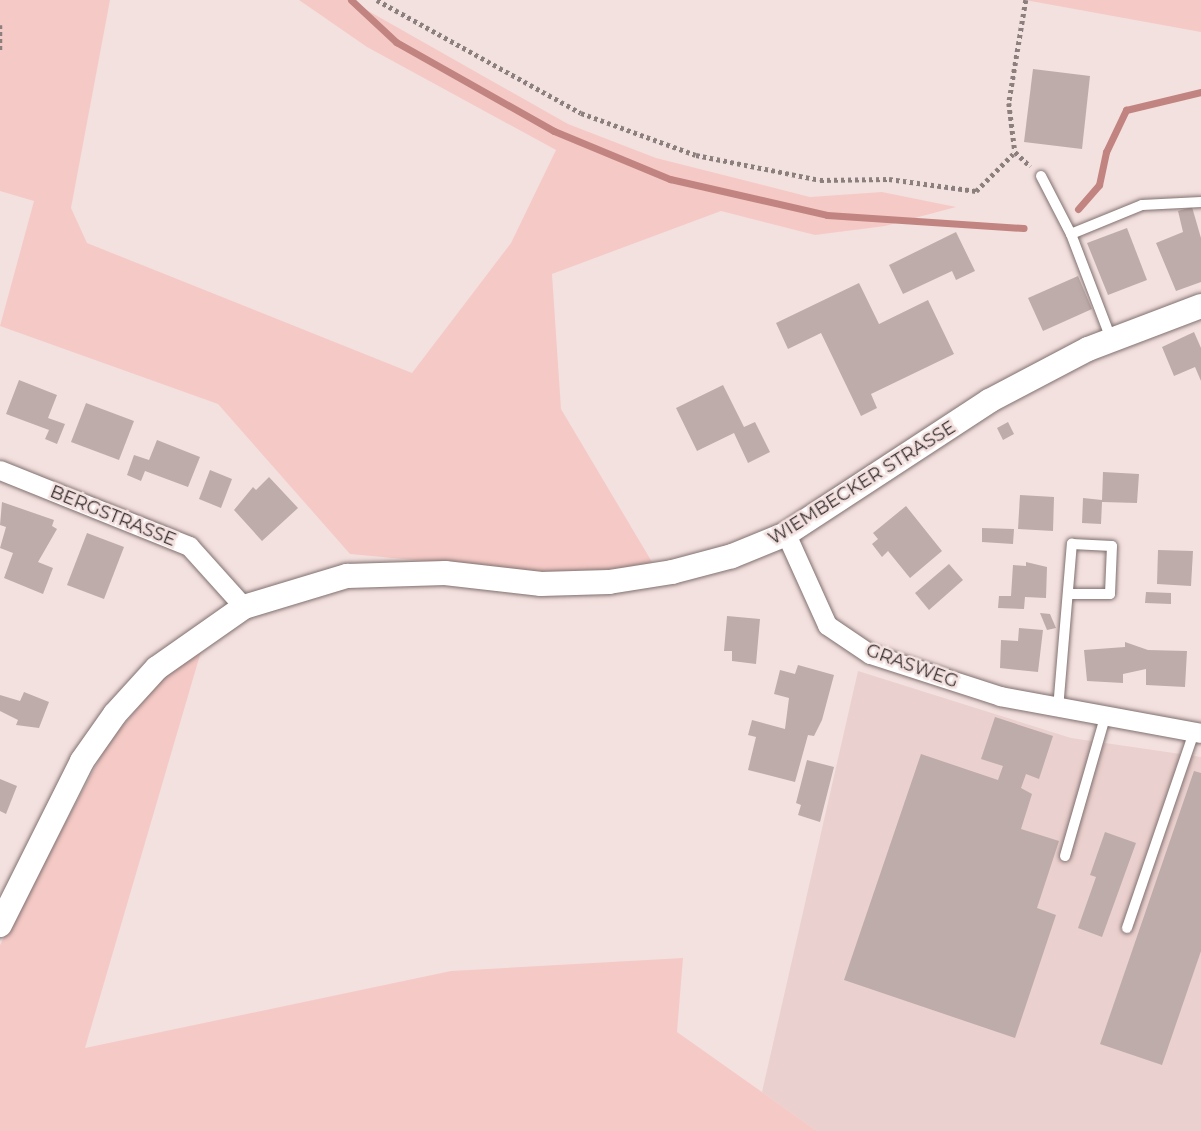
<!DOCTYPE html>
<style>
body{margin:0}
#map{position:relative;width:1201px;height:1131px;overflow:hidden;background:#f3e1df;font-family:Montserrat,sans-serif}
div>[style]{position:absolute}
.built>*{inset:0;background:#ead0ce}
.green>*{inset:0;background:#f5cac6}
.stream>*{height:7px;margin:-3.5px;padding:0 3.5px;transform-origin:3.5px;border-radius:3.5px;background:#c28480}
.building>*{inset:0;background:#bdacaa}
.path>*{height:4.5px;margin-top:-2.25px;transform-origin:0;background:repeating-linear-gradient(90deg,#8c807f 0 3.5px,transparent 0 7px)}
.roads{filter:drop-shadow(0 0 2px #80706f) drop-shadow(0 0 2px #80706f)}
.service>*{height:10px;margin:-5px;padding:0 5px;transform-origin:5px;border-radius:5px;background:#fff}
.minor>*{height:19px;margin:-9.5px;padding:0 9.5px;transform-origin:9.5px;border-radius:9.5px;background:#fff}
.tertiary>*{height:24px;margin:-12px;padding:0 12px;transform-origin:12px;border-radius:12px;background:#fff}
span{translate:-50% -50%;white-space:nowrap;text-align:center;line-height:1.15;-webkit-text-stroke:5px #f3e1df;paint-order:stroke}
.street-label{font-size:18px;color:#373030}
</style>
<div id="map">
<div class="built">
<div style="clip-path:polygon(858px 671px,1071px 738px,1201px 757px,1201px 1131px,817px 1131px,762px 1092px)"></div>
</div>
<div class="green">
<div style="clip-path:polygon(0 0,110px 0,71px 208px,87px 243px,412px 373px,511px 243px,556px 150px,367px 47px,299px 0,349px 0,568px 124px,656px 158px,810px 197px,882px 192px,956px 207px,885px 226px,815px 235px,721px 211px,552px 274px,561px 409px,655px 567px,542px 572px,350px 554px,218px 404px,0 326px,34px 201px,0 191px)"></div>
<div style="clip-path:polygon(1025px 0,1201px 0,1201px 32px)"></div>
<div style="clip-path:polygon(202px 648px,85px 1048px,451px 971px,683px 958px,677px 1032px,817px 1131px,0 1131px,0 945px,108px 743px,163px 678px)"></div>
</div>
<div class="stream">
<div style="left:351px;top:0;width:62px;rotate:43deg"></div>
<div style="left:396px;top:42px;width:181px;rotate:29.4deg"></div>
<div style="left:554px;top:131px;width:126px;rotate:22.5deg"></div>
<div style="left:670px;top:179px;width:161px;rotate:12.9deg"></div>
<div style="left:827px;top:215px;width:197px;rotate:3.8deg"></div>
<div style="left:1078px;top:209px;width:32px;rotate:-49deg"></div>
<div style="left:1099px;top:185px;width:34px;rotate:-78deg"></div>
<div style="left:1106px;top:152px;width:47px;rotate:-64.5deg"></div>
<div style="left:1126px;top:110px;width:77px;rotate:-13.5deg"></div>
</div>
<div class="building">
<div style="clip-path:polygon(1033px 69px,1090px 76px,1082px 149px,1024px 142px)"></div>
<div style="clip-path:polygon(1192px 207px,1201px 238px,1201px 282px,1176px 291px,1156px 243px,1183px 232px,1178px 211px)"></div>
<div style="clip-path:polygon(1127px 228px,1147px 280px,1108px 295px,1087px 243px)"></div>
<div style="clip-path:polygon(956px 232px,975px 271px,956px 280px,952px 271px,903px 294px,889px 265px)"></div>
<div style="clip-path:polygon(1078px 276px,1092px 309px,1043px 331px,1028px 298px)"></div>
<div style="clip-path:polygon(859px 283px,879px 324px,928px 300px,954px 354px,871px 394px,877px 408px,861px 416px,821px 333px,788px 349px,776px 323px)"></div>
<div style="clip-path:polygon(1194px 332px,1201px 348px,1201px 381px,1195px 367px,1174px 376px,1162px 347px)"></div>
<div style="clip-path:polygon(19px 380px,57px 395px,48px 418px,65px 424px,57px 444px,45px 439px,49px 430px,6px 414px)"></div>
<div style="clip-path:polygon(723px 385px,744px 427px,755px 422px,770px 452px,748px 463px,734px 433px,697px 451px,676px 408px)"></div>
<div style="clip-path:polygon(86px 403px,134px 421px,119px 460px,71px 442px)"></div>
<div style="clip-path:polygon(1008px 422px,1014px 434px,1003px 440px,997px 428px)"></div>
<div style="clip-path:polygon(157px 440px,200px 457px,188px 487px,145px 471px,141px 481px,127px 475px,134px 455px,149px 460px)"></div>
<div style="clip-path:polygon(210px 470px,232px 479px,221px 508px,199px 499px)"></div>
<div style="clip-path:polygon(1103px 472px,1139px 474px,1137px 503px,1102px 502px,1101px 524px,1082px 523px,1083px 498px,1102px 500px)"></div>
<div style="clip-path:polygon(269px 477px,298px 508px,262px 541px,234px 510px,253px 487px,256px 490px)"></div>
<div style="clip-path:polygon(1020px 495px,1054px 497px,1053px 531px,1018px 529px)"></div>
<div style="clip-path:polygon(2px 502px,54px 520px,52px 526px,57px 529px,38px 562px,53px 568px,43px 594px,4px 578px,13px 553px,0 548px,6px 527px,0 525px)"></div>
<div style="clip-path:polygon(906px 506px,942px 551px,910px 578px,888px 551px,882px 557px,872px 544px,878px 539px,873px 533px)"></div>
<div style="clip-path:polygon(982px 528px,1014px 529px,1013px 544px,982px 542px)"></div>
<div style="clip-path:polygon(87px 533px,124px 547px,104px 599px,67px 585px)"></div>
<div style="clip-path:polygon(1158px 550px,1193px 551px,1191px 586px,1157px 584px)"></div>
<div style="clip-path:polygon(1026px 562px,1047px 567px,1046px 598px,1025px 597px,1024px 609px,998px 608px,999px 596px,1011px 596px,1013px 565px,1026px 566px)"></div>
<div style="clip-path:polygon(949px 564px,963px 580px,929px 610px,915px 593px)"></div>
<div style="clip-path:polygon(1146px 592px,1171px 593px,1171px 604px,1145px 603px)"></div>
<div style="clip-path:polygon(1040px 613px,1050px 614px,1056px 628px,1047px 630px)"></div>
<div style="clip-path:polygon(727px 616px,760px 619px,756px 664px,732px 661px,732px 651px,724px 651px)"></div>
<div style="clip-path:polygon(1019px 628px,1043px 630px,1038px 672px,1000px 668px,1001px 640px,1018px 641px)"></div>
<div style="clip-path:polygon(1125px 642px,1148px 650px,1187px 651px,1185px 687px,1146px 685px,1146px 669px,1123px 674px,1123px 683px,1087px 681px,1084px 650px,1125px 647px)"></div>
<div style="clip-path:polygon(798px 665px,834px 675px,822px 720px,814px 736px,808px 735px,795px 782px,748px 770px,756px 737px,748px 735px,752px 720px,785px 729px,789px 698px,774px 694px,780px 670px,795px 674px)"></div>
<div style="clip-path:polygon(24px 692px,49px 702px,39px 728px,16px 725px,18px 720px,0 711px,0 695px,20px 701px)"></div>
<div style="clip-path:polygon(995px 717px,1053px 736px,1039px 779px,1026px 774px,1021px 788px,1032px 794px,1021px 829px,1059px 841px,1037px 908px,1056px 915px,1015px 1038px,844px 980px,921px 754px,998px 780px,1003px 766px,981px 759px)"></div>
<div style="clip-path:polygon(807px 760px,834px 767px,820px 822px,798px 815px,801px 805px,796px 803px)"></div>
<div style="clip-path:polygon(1194px 771px,1201px 773px,1201px 951px,1162px 1065px,1100px 1044px)"></div>
<div style="clip-path:polygon(0 779px,17px 786px,6px 814px,0 811px)"></div>
<div style="clip-path:polygon(1105px 832px,1136px 843px,1102px 937px,1078px 928px,1096px 877px,1090px 875px)"></div>
</div>
<div class="path">
<div style="left:377px;top:0;width:233px;rotate:29deg"></div>
<div style="left:581px;top:113px;width:122px;rotate:20.1deg"></div>
<div style="left:696px;top:155px;width:126px;rotate:11.4deg"></div>
<div style="left:820px;top:180px;width:69px;rotate:-0.8deg"></div>
<div style="left:889px;top:179px;width:88px;rotate:7.9deg"></div>
<div style="left:976px;top:191px;width:55px;rotate:-45deg"></div>
<div style="left:1026px;top:0;width:104px;rotate:99.4deg"></div>
<div style="left:1009px;top:103px;width:49px;rotate:83deg"></div>
<div style="left:1015px;top:152px;width:21px;rotate:43deg"></div>
<div style="left:0;top:25px;width:26px;rotate:90deg"></div>
</div>
<div class="roads">
<div class="service">
<div style="left:1041px;top:176px;width:65px;rotate:62.7deg"></div>
<div style="left:1071px;top:234px;width:112px;rotate:69.1deg"></div>
<div style="left:1071px;top:234px;width:77px;rotate:-22.2deg"></div>
<div style="left:1142px;top:205px;width:59px;rotate:-2.9deg"></div>
<div style="left:1058px;top:709px;width:166px;rotate:-85.2deg"></div>
<div style="left:1072px;top:544px;width:40px;rotate:2.9deg"></div>
<div style="left:1112px;top:546px;width:48px;rotate:92.4deg"></div>
<div style="left:1110px;top:594px;width:41px;rotate:180deg"></div>
<div style="left:1065px;top:856px;width:145px;rotate:-73.9deg"></div>
<div style="left:1127px;top:928px;width:207px;rotate:-71.1deg"></div>
</div>
<div class="minor">
<div style="left:0;top:470px;width:204px;rotate:21.9deg"></div>
<div style="left:189px;top:546px;width:82px;rotate:48deg"></div>
<div style="left:786px;top:534px;width:100px;rotate:65.7deg"></div>
<div style="left:827px;top:625px;width:52px;rotate:34deg"></div>
<div style="left:870px;top:654px;width:137px;rotate:17.9deg"></div>
<div style="left:1000px;top:696px;width:204px;rotate:10.4deg"></div>
</div>
<div class="tertiary">
<div style="left:0;top:925px;width:183px;rotate:-63.4deg"></div>
<div style="left:82px;top:761px;width:57px;rotate:-54.9deg"></div>
<div style="left:115px;top:714px;width:62px;rotate:-47.6deg"></div>
<div style="left:157px;top:668px;width:106px;rotate:-35deg"></div>
<div style="left:244px;top:607px;width:108px;rotate:-16.8deg"></div>
<div style="left:347px;top:576px;width:98px;rotate:-1.8deg"></div>
<div style="left:445px;top:573px;width:97px;rotate:6.5deg"></div>
<div style="left:541px;top:584px;width:68px;rotate:-1.7deg"></div>
<div style="left:609px;top:582px;width:64px;rotate:-9deg"></div>
<div style="left:672px;top:572px;width:62px;rotate:-14.9deg"></div>
<div style="left:732px;top:556px;width:58px;rotate:-22.2deg"></div>
<div style="left:786px;top:534px;width:243px;rotate:-33.2deg"></div>
<div style="left:989px;top:401px;width:112px;rotate:-27.7deg"></div>
<div style="left:1088px;top:349px;width:121px;rotate:-20.8deg"></div>
</div>
</div>
<div class="street-label">
<span style="left:862px;top:483px;rotate:-32deg">WIEMBECKER STRASSE</span>
<span style="left:113px;top:516px;rotate:22deg">BERGSTRASSE</span>
<span style="left:912px;top:666px;rotate:20deg">GRASWEG</span>
</div>
</div>
